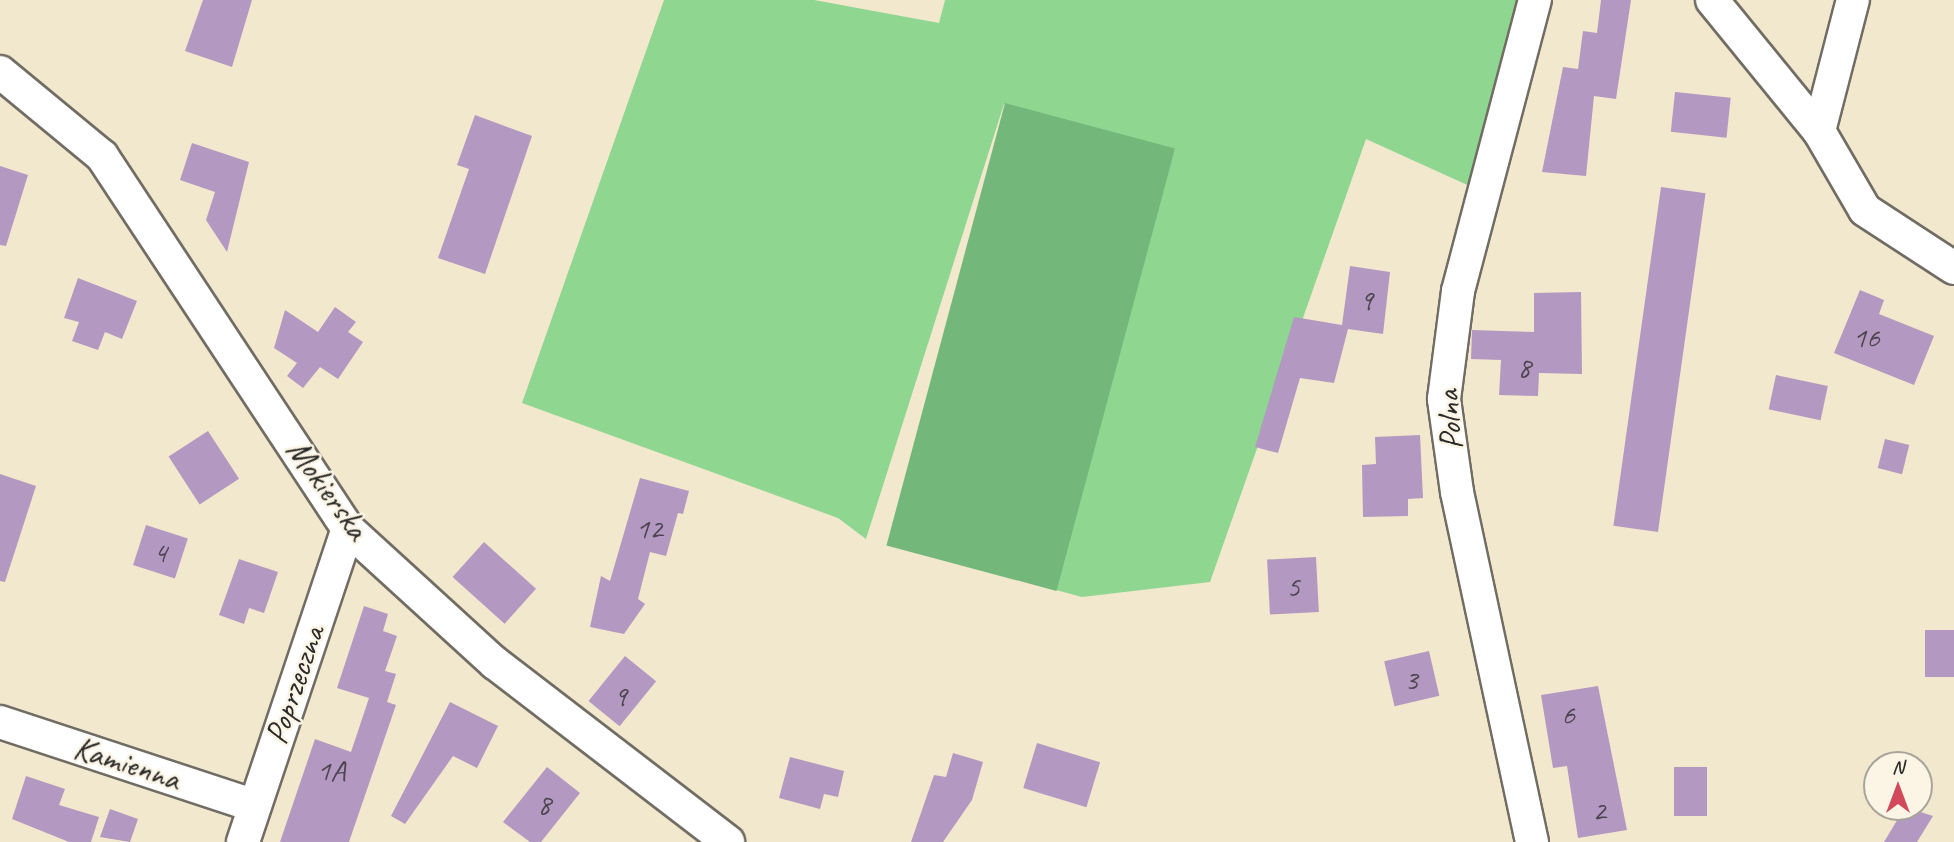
<!DOCTYPE html>
<html>
<head>
<meta charset="utf-8">
<style>
	body { margin:0 }
	#map { position:relative; width:1954px; height:842px; overflow:hidden; background:#f2e8cd; font-family:Caveat,sans-serif }
	div>[style] { position:absolute }
	[style*='--x'] { left:calc(var(--x)*1px); top:calc(var(--y)*1px); width:calc(var(--w)*1px); rotate:calc(var(--a)*1deg) }
	.green>* { inset:0; background:#8fd690 }
	.forest>* { inset:0; background:#73b77a; transform-origin:0 0 }
	.building>* { inset:0; background:#b399c1; transform-origin:0 0 }
	.roads { filter:drop-shadow(2px 0 #716d64) drop-shadow(-2px 0 #716d64) drop-shadow(0 2px #716d64) drop-shadow(0 -2px #716d64) }
	.minor>* { height:32px; margin:-16px; padding:0 16px; transform-origin:16px; border-radius:16px; background:#fff }
	span { translate:-50% -50%; white-space:nowrap; text-align:center; line-height:1.15; -webkit-text-stroke:5px #fcf5e5; paint-order:stroke }
	.number-label { font-size:30px; color:#4d4650 }
	.number-label span { -webkit-text-stroke-width:0 }
	.street-label { font-size:33px; color:#2b2b2b }
	.north { position:absolute; left:1863px; top:751px; width:70px; height:70px; box-sizing:border-box; background:#fcf5e5; border:2px solid #a8a49b; border-radius:50%; rotate:0deg; font-size:19px; font-weight:700; line-height:28px; text-align:center; color:#2b2b2b }
	.north::after { content:''; display:block; margin:auto; width:24px; height:32px; background:#d1495b; clip-path:polygon(50% 0,100% 100%,50% 72%,0 100%) }
</style>
</head>
<body>
<div id="map">
	<div class="green">
		<i style="clip-path:polygon(664px 0,814px 0,939px 23px,945px 0,1519px 0,1474px 188px,1366px 139px,1210px 582px,1082px 597px,1030px 583px,1175px 149px,1004px 104px,866px 539px,838px 518px,522px 403px)"></i>
	</div>
	<div class="forest">
		<i style="left:1005px;top:103px;width:176px;height:458px;rotate:15deg"></i>
	</div>
	<div class="building">
		<i style="clip-path:polygon(203px 0,252px 0,232px 67px,185px 51px)"></i>
		<i style="clip-path:polygon(1601px 0,1631px 0,1616px 99px,1594px 96px,1586px 176px,1542px 172px,1563px 67px,1578px 69px,1583px 31px,1597px 33px)"></i>
		<i style="left:1675px;top:92px;width:56px;height:40px;rotate:6deg"></i>
		<i style="clip-path:polygon(475px 115px,532px 136px,485px 274px,438px 258px,469px 169px,457px 165px)"></i>
		<i style="clip-path:polygon(192px 143px,249px 162px,227px 252px,206px 220px,215px 192px,180px 180px)"></i>
		<i style="clip-path:polygon(0 166px,28px 175px,6px 246px,0 245px)"></i>
		<i style="left:1661px;top:187px;width:45px;height:342px;rotate:8deg"></i>
		<i style="clip-path:polygon(1350px 266px,1390px 272px,1383px 334px,1348px 329px,1334px 383px,1300px 378px,1278px 453px,1255px 447px,1294px 317px,1342px 325px)"></i>
		<i style="clip-path:polygon(78px 278px,137px 301px,122px 339px,105px 332px,98px 350px,72px 341px,79px 322px,64px 318px)"></i>
		<i style="clip-path:polygon(1860px 290px,1884px 300px,1879px 314px,1934px 336px,1914px 385px,1834px 353px)"></i>
		<i style="clip-path:polygon(1581px 292px,1582px 374px,1539px 373px,1538px 396px,1499px 395px,1501px 360px,1471px 359px,1472px 330px,1534px 332px,1534px 293px)"></i>
		<i style="clip-path:polygon(335px 307px,356px 322px,348px 332px,363px 342px,338px 379px,320px 367px,303px 388px,287px 376px,297px 363px,274px 348px,285px 310px,318px 332px)"></i>
		<i style="left:1776px;top:375px;width:53px;height:35px;rotate:12deg"></i>
		<i style="left:208px;top:431px;width:57px;height:47px;rotate:57deg"></i>
		<i style="clip-path:polygon(1420px 435px,1423px 498px,1408px 499px,1408px 516px,1363px 517px,1362px 465px,1376px 464px,1375px 437px)"></i>
		<i style="left:1885px;top:439px;width:25px;height:30px;rotate:14deg"></i>
		<i style="clip-path:polygon(0 474px,36px 486px,5px 582px,0 581px)"></i>
		<i style="clip-path:polygon(640px 478px,689px 491px,683px 514px,678px 513px,666px 556px,650px 552px,638px 599px,645px 604px,624px 634px,590px 627px,601px 576px,610px 581px)"></i>
		<i style="left:146px;top:525px;width:44px;height:42px;rotate:18deg"></i>
		<i style="left:484px;top:542px;width:70px;height:47px;rotate:42deg"></i>
		<i style="left:1316px;top:557px;width:55px;height:49px;rotate:87deg"></i>
		<i style="clip-path:polygon(239px 559px,278px 572px,264px 613px,249px 608px,244px 624px,219px 615px)"></i>
		<i style="clip-path:polygon(364px 606px,388px 614px,383px 631px,397px 636px,385px 671px,396px 674px,387px 702px,396px 705px,349px 842px,280px 842px,315px 739px,351px 752px,369px 698px,337px 688px)"></i>
		<i style="left:1954px;top:630px;width:47px;height:29px;rotate:90deg"></i>
		<i style="left:1429px;top:651px;width:46px;height:46px;rotate:77deg"></i>
		<i style="left:625px;top:656px;width:40px;height:58px;rotate:39deg"></i>
		<i style="clip-path:polygon(1598px 686px,1627px 830px,1578px 838px,1567px 766px,1553px 768px,1541px 695px)"></i>
		<i style="clip-path:polygon(450px 702px,498px 726px,477px 768px,453px 756px,405px 824px,391px 816px)"></i>
		<i style="left:1037px;top:743px;width:66px;height:47px;rotate:17deg"></i>
		<i style="clip-path:polygon(953px 753px,983px 762px,972px 800px,943px 842px,911px 842px,934px 775px,946px 777px)"></i>
		<i style="clip-path:polygon(790px 757px,844px 771px,838px 797px,824px 794px,820px 809px,779px 798px)"></i>
		<i style="clip-path:polygon(547px 767px,580px 793px,541px 842px,530px 842px,503px 822px)"></i>
		<i style="left:1674px;top:767px;width:33px;height:49px"></i>
		<i style="clip-path:polygon(26px 776px,65px 789px,59px 805px,99px 817px,91px 842px,69px 842px,12px 819px)"></i>
		<i style="clip-path:polygon(1905px 807px,1933px 816px,1917px 842px,1884px 842px)"></i>
		<i style="clip-path:polygon(110px 809px,138px 819px,130px 842px,100px 837px)"></i>
	</div>
	<div class="roads">
		<div class="minor">
			<i style="--x:1712;--y:0;--w:169;--a:50.8"></i>
			<i style="--x:1819;--y:131;--w:91;--a:59.8"></i>
			<i style="--x:1865;--y:210;--w:106;--a:33.1"></i>
			<i style="--x:0;--y:72;--w:132;--a:39.5"></i>
			<i style="--x:102;--y:156;--w:447;--a:56.6"></i>
			<i style="--x:348;--y:529;--w:199;--a:42.4"></i>
			<i style="--x:495;--y:663;--w:294;--a:37.5"></i>
			<i style="--x:1819;--y:131;--w:135;--a:-75.5"></i>
			<i style="--x:0;--y:722;--w:268;--a:18.2"></i>
			<i style="--x:243;--y:842;--w:330;--a:-71.5"></i>
			<i style="--x:1532;--y:842;--w:358;--a:-102.1"></i>
			<i style="--x:1457;--y:492;--w:94;--a:-98"></i>
			<i style="--x:1444;--y:399;--w:109;--a:-82.6"></i>
			<i style="--x:1458;--y:291;--w:301;--a:-75.2"></i>
		</div>
	</div>
	<div class="number-label">
		<span style="left:1366px;top:300px">9</span>
		<span style="left:1866px;top:337px">16</span>
		<span style="left:1524px;top:367px">8</span>
		<span style="left:649px;top:528px">12</span>
		<span style="left:160px;top:552px">4</span>
		<span style="left:1293px;top:586px">5</span>
		<span style="left:1411px;top:679px">3</span>
		<span style="left:620px;top:696px">9</span>
		<span style="left:1568px;top:714px">6</span>
		<span style="left:331px;top:770px">1A</span>
		<span style="left:544px;top:804px">8</span>
		<span style="left:1599px;top:810px">2</span>
	</div>
	<div class="street-label">
		<span style="left:1450px;top:420px;rotate:-94deg">Polna</span>
		<span style="left:327px;top:490px;rotate:54deg">Mokierska</span>
		<span style="left:295px;top:685px;rotate:-71deg">Poprzeczna</span>
		<span style="left:127px;top:764px;rotate:18deg">Kamienna</span>
	</div>
	<div class="north">N</div>
</div>
</body>
</html>
